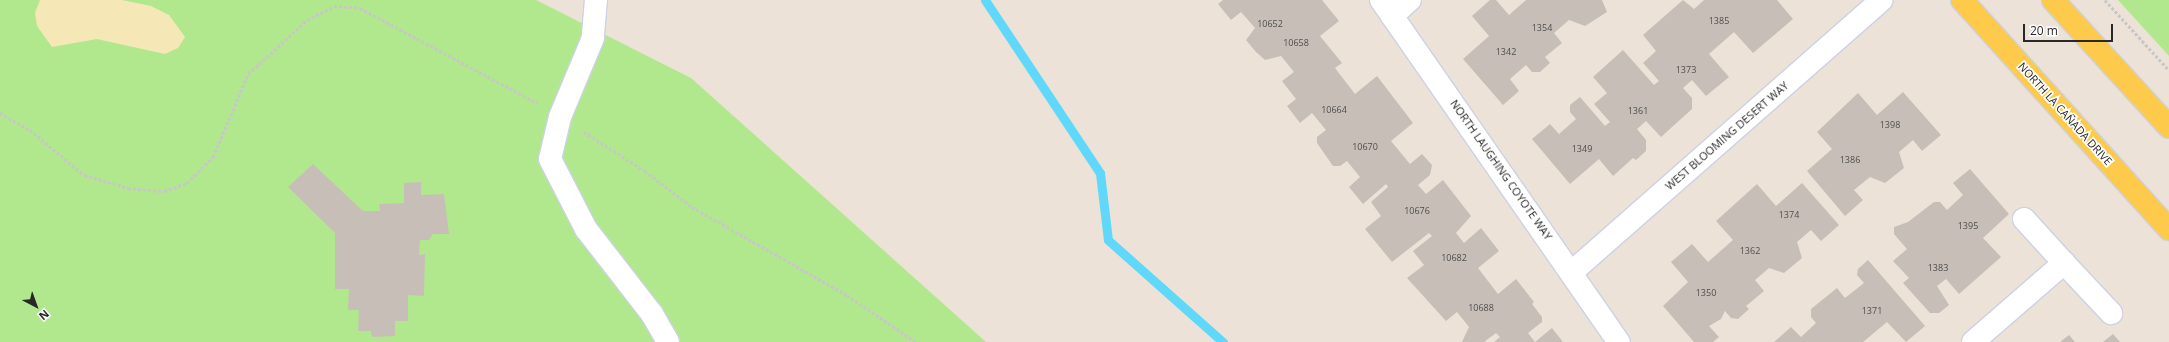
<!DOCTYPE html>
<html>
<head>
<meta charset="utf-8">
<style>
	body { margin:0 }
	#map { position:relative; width:2169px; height:342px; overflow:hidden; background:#ece2d7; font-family:"Open Sans",sans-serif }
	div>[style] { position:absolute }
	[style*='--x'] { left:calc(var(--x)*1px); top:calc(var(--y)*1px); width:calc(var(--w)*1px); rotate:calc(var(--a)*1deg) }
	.green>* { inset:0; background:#b1e88e }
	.sand>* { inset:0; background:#f5e8b6 }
	.stream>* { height:9px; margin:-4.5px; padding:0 4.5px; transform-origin:4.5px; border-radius:4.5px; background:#5fd8f9 }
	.building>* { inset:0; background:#c7bfb7 }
	.path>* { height:2.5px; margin-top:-1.25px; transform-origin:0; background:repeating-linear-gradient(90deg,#c7c7c7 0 3px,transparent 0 5px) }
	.roads { filter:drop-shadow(1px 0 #cdd2e3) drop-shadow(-1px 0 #cdd2e3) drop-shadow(0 1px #cdd2e3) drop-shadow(0 -1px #cdd2e3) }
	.minor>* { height:22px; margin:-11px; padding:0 11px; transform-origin:11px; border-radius:11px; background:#fff }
	.primary>* { height:22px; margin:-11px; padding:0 11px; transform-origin:11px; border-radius:11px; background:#fdca4b }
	span { translate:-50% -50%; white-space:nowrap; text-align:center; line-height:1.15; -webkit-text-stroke:3.5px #fff; paint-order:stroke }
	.number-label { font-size:9px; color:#504e4c }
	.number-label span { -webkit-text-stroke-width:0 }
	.street-label { font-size:11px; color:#282828 }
	.north { position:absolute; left:16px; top:286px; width:40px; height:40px; -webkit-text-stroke:3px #fff; paint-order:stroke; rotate:139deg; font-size:11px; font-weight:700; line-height:16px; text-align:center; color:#282828 }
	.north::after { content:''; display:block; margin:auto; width:14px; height:18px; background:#282828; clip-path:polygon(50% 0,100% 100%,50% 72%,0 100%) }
	.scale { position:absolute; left:2023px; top:24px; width:90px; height:18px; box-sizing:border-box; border:2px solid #282828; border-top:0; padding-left:5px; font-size:12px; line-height:14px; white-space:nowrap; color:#282828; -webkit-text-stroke:3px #fff; paint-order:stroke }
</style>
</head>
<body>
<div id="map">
	<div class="green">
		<i style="clip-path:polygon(0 0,536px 0,691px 78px,986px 342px,0 342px)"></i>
		<i style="clip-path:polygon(2118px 0,2169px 0,2169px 56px)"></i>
	</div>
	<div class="sand">
		<i style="clip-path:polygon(40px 0,122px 0,151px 6px,169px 15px,185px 37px,178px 48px,165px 54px,97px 39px,52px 47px,37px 26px,35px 13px)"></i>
	</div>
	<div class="stream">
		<i style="--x:985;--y:0;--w:208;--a:56.4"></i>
		<i style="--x:1100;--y:173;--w:67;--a:83.2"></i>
		<i style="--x:1108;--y:240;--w:154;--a:41.6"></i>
	</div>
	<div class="building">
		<i style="clip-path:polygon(1223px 0,1322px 0,1339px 21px,1320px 36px,1342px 63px,1335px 68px,1355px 94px,1377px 76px,1413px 123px,1391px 141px,1410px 164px,1422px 154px,1432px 165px,1430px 175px,1418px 185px,1426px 194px,1443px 180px,1471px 216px,1456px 233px,1464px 243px,1481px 228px,1499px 251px,1478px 268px,1498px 294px,1516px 279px,1534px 302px,1532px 304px,1542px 317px,1542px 322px,1528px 333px,1535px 342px,1552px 328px,1563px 342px,1494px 342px,1500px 337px,1496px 333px,1484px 342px,1462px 342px,1469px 327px,1457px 312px,1446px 321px,1407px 278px,1424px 265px,1413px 251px,1432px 236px,1429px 233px,1392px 262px,1365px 229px,1381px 216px,1371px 202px,1388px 187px,1386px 184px,1363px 204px,1349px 187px,1360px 177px,1347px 161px,1340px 166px,1333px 166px,1317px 143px,1317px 137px,1326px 130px,1312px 113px,1300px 123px,1287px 106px,1296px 99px,1282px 81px,1294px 72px,1281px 56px,1265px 60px,1256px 52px,1246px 40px,1255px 28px,1241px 12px,1231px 20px,1218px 4px)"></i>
		<i style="clip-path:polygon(1490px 0,1496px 0,1509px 15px,1526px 0,1602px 0,1607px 12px,1585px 26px,1569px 20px,1554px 33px,1562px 43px,1545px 57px,1550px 63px,1540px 72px,1532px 72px,1526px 65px,1510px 79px,1519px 91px,1503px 105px,1463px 59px,1489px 36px,1472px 16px)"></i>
		<i style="clip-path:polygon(1683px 0,1694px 9px,1704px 0,1777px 0,1793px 19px,1753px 53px,1734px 32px,1709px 54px,1729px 77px,1706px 96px,1692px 80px,1683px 88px,1692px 98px,1692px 109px,1661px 137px,1646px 121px,1637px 129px,1646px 140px,1646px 151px,1636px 160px,1633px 158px,1613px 176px,1599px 159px,1570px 184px,1532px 139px,1550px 124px,1559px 134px,1576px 119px,1570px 112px,1570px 105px,1580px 97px,1605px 126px,1610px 122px,1594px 104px,1607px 93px,1593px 77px,1623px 50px,1654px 85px,1659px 81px,1643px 63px,1656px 51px,1643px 35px)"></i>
		<i style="clip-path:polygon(1903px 92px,1941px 135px,1922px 151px,1913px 140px,1899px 152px,1904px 168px,1885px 183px,1870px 177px,1854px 190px,1863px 200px,1845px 216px,1807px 171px,1832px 149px,1817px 132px,1858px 93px,1877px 115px)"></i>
		<i style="clip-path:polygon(313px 164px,363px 211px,380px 211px,379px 204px,404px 203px,404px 183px,421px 182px,421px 195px,444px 194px,449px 234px,433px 234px,429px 240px,420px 240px,419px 255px,425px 254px,424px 296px,408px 295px,408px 321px,395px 321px,395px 336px,372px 337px,371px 331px,358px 331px,359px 310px,348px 310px,349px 289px,335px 289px,335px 233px,288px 187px)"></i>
		<i style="clip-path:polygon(1970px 169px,2009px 214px,1983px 238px,2001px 257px,1959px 294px,1946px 279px,1937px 286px,1949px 305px,1939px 313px,1930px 313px,1903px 283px,1909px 278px,1893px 261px,1907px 249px,1894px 234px,1894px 227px,1908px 222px,1934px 202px,1940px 202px,1947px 210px,1963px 195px,1953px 183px)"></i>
		<i style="clip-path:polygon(1802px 183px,1839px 225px,1821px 241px,1811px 230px,1797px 242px,1802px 258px,1784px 273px,1769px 268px,1755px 280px,1764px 291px,1746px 306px,1749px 309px,1738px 319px,1731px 318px,1725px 311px,1721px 319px,1709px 326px,1719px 337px,1713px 342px,1694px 342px,1663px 306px,1688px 282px,1671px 262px,1692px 244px,1708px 262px,1733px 240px,1716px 221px,1757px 184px,1776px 206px)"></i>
		<i style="clip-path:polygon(1868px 260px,1925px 326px,1906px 342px,1887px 322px,1863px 342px,1774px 342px,1791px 327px,1801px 337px,1816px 323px,1811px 317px,1811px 309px,1837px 288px,1845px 298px,1864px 283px,1857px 275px,1858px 269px)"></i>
		<i style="clip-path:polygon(2113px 334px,2120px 342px,2103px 342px)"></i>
		<i style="clip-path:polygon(2069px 335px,2075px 342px,2060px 342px)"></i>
	</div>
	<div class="path">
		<i style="--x:2105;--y:0;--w:95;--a:47.6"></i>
		<i style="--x:0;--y:113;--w:34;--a:30"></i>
		<i style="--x:30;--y:130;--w:70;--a:39.8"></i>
		<i style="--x:84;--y:175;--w:46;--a:16.5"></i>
		<i style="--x:128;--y:188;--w:36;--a:5"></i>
		<i style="--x:164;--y:191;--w:24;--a:-19"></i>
		<i style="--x:187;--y:183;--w:37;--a:-45"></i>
		<i style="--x:213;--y:157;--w:90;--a:-67.1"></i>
		<i style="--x:248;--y:74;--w:80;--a:-42.5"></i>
		<i style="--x:307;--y:20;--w:30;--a:-27"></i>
		<i style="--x:334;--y:6;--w:26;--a:4"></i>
		<i style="--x:360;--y:8;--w:201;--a:28.2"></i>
		<i style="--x:584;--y:132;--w:72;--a:32.6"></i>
		<i style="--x:645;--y:171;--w:59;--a:37.5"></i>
		<i style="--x:692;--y:207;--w:178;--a:29.6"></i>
		<i style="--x:847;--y:295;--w:83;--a:34.3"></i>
	</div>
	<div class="roads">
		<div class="minor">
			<i style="--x:596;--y:0;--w:38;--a:95"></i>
			<i style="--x:593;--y:38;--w:86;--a:112.7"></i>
			<i style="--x:560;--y:117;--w:43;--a:103.4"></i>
			<i style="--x:550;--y:159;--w:79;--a:62.8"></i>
			<i style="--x:586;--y:229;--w:108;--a:52.2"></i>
			<i style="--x:652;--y:314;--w:32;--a:60"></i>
			<i style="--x:1381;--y:0;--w:417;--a:55.2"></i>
			<i style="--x:1392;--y:16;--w:24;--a:-42"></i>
			<i style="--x:2024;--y:219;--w:59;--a:47.7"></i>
			<i style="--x:1572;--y:272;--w:412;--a:-41.3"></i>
			<i style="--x:1973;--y:342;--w:121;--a:-41"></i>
			<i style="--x:2064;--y:263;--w:69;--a:46.8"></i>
		</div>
		<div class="primary">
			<i style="--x:1962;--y:0;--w:309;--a:47.9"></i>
			<i style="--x:2053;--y:0;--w:172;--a:47.6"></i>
		</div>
	</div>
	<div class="number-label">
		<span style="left:1719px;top:21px">1385</span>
		<span style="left:1270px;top:24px">10652</span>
		<span style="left:1542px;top:28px">1354</span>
		<span style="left:1296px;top:43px">10658</span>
		<span style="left:1506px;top:52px">1342</span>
		<span style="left:1686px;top:70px">1373</span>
		<span style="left:1334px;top:110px">10664</span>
		<span style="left:1638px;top:111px">1361</span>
		<span style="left:1890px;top:125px">1398</span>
		<span style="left:1365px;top:147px">10670</span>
		<span style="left:1582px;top:149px">1349</span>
		<span style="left:1850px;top:160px">1386</span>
		<span style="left:1417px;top:211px">10676</span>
		<span style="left:1789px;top:215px">1374</span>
		<span style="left:1968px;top:226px">1395</span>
		<span style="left:1750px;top:251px">1362</span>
		<span style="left:1454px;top:258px">10682</span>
		<span style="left:1938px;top:268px">1383</span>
		<span style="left:1706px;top:293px">1350</span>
		<span style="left:1481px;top:308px">10688</span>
		<span style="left:1872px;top:311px">1371</span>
	</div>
	<div class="street-label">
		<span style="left:2065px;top:114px;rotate:48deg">NORTH LA CAÑADA DRIVE</span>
		<span style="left:1727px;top:136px;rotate:-41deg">WEST BLOOMING DESERT WAY</span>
		<span style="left:1501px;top:170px;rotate:55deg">NORTH LAUGHING COYOTE WAY</span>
	</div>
	<div class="north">N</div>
	<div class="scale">20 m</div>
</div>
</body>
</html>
